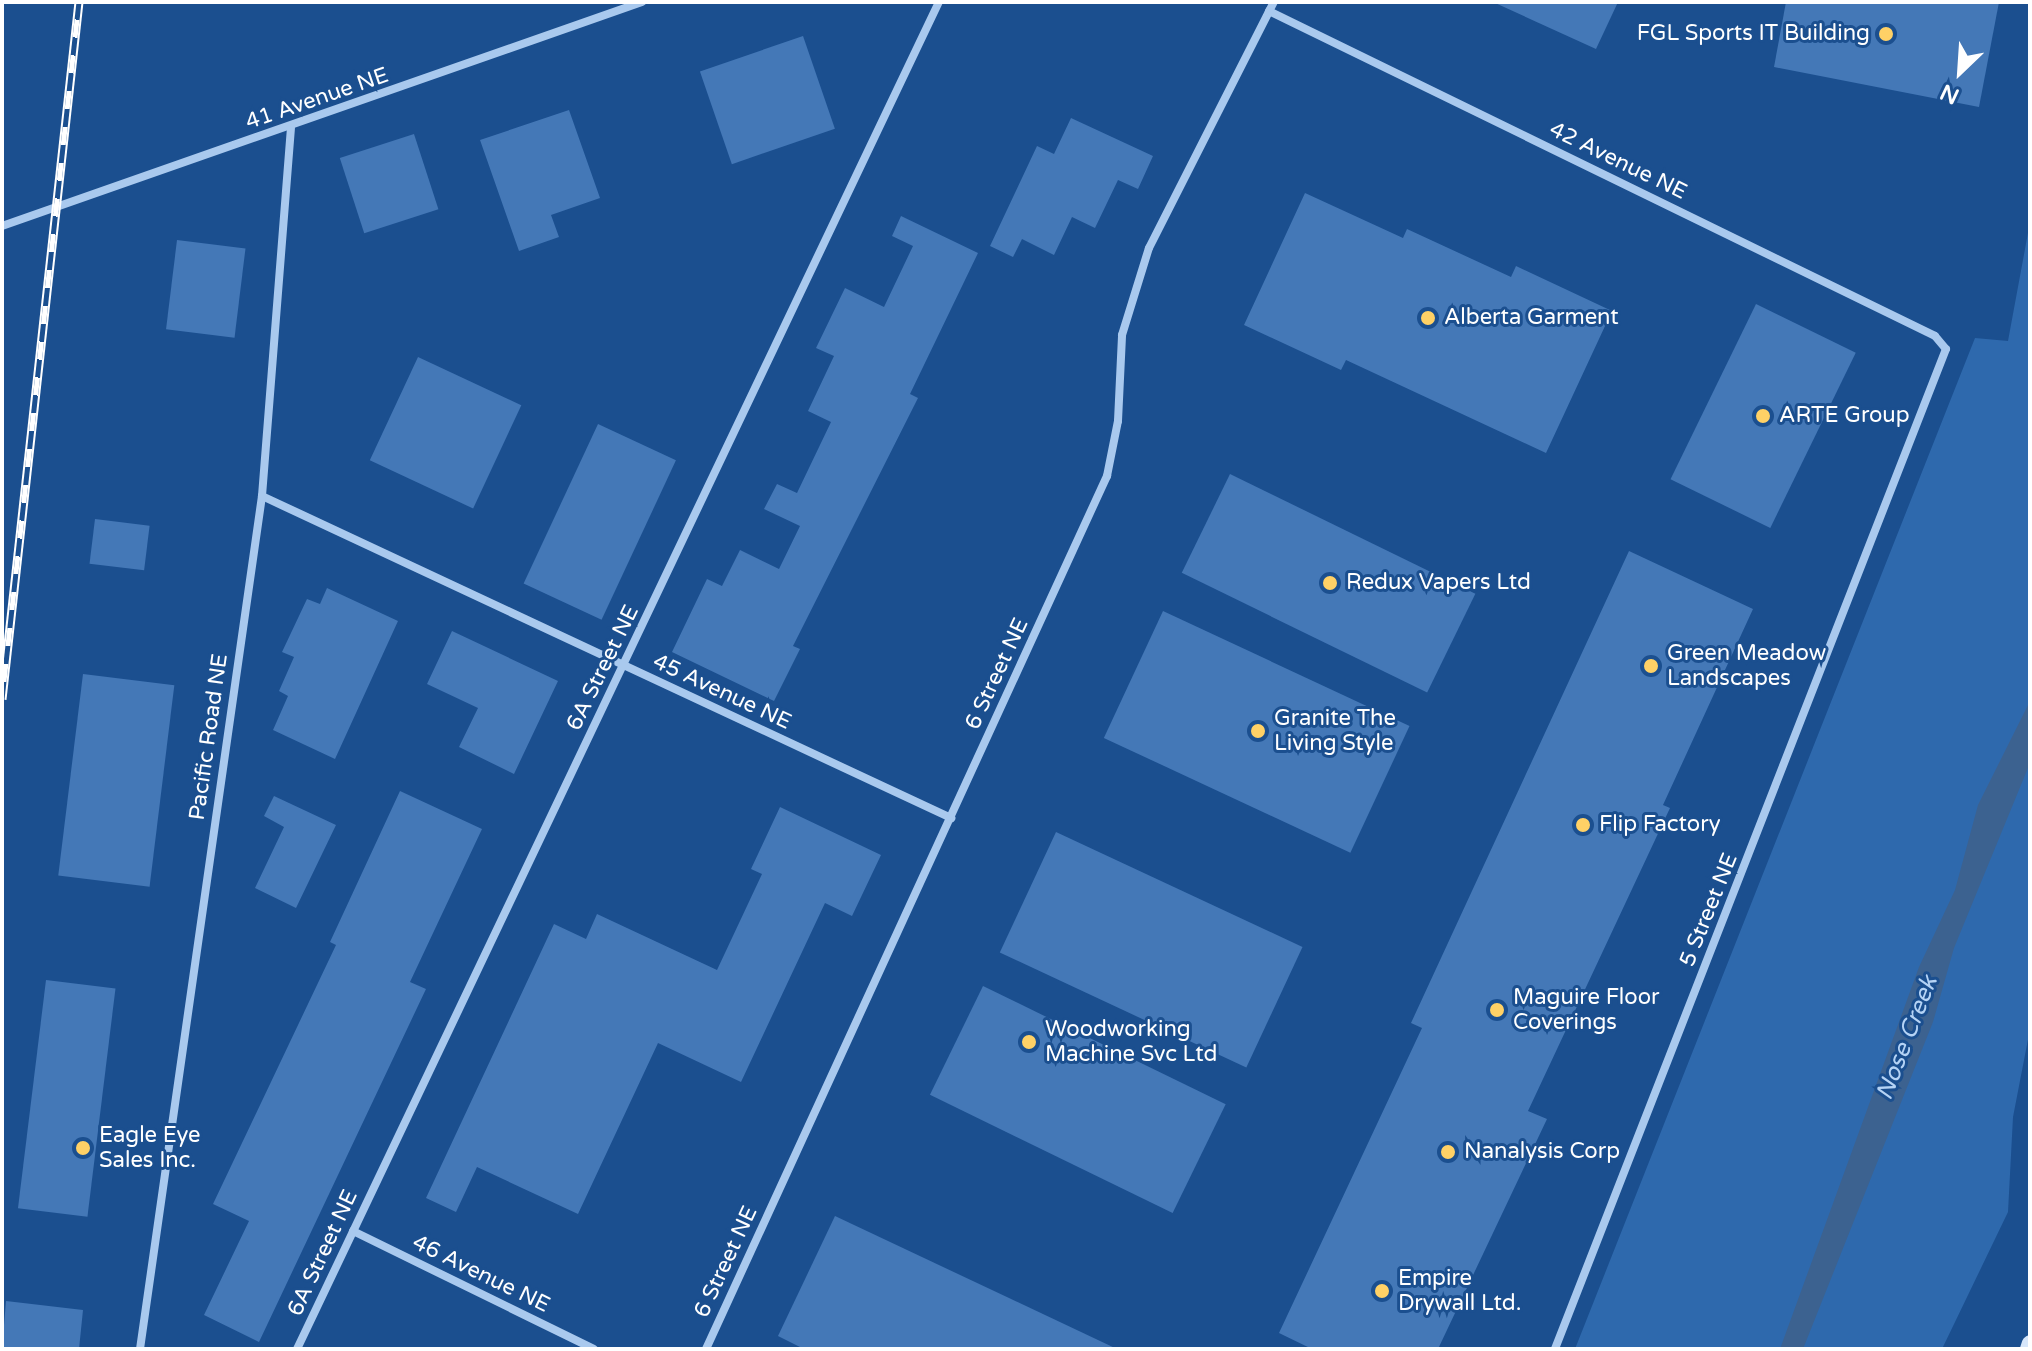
<!DOCTYPE html>
<html>
<head>
<meta charset="utf-8">
<style>
	body { margin:0 }
	#map { position:relative; width:2032px; height:1351px; overflow:hidden; background:#1b4f8f; font-family:"Varela Round",sans-serif }
	div>[style] { position:absolute }
	[style*='--x'] { left:calc(var(--x)*1px); top:calc(var(--y)*1px); width:calc(var(--w)*1px); rotate:calc(var(--a)*1deg) }
	.green>* { inset:0; background:#2e69ad }
	.water>* { inset:0; background:#3c6290 }
	.building>* { inset:0; background:#4478b7; transform-origin:0 0 }
	.street>* { height:8px; margin:-4px; padding:0 4px; transform-origin:4px; border-radius:4px; background:#a9c9ee }
	.secondary>* { height:16px; margin:-8px; padding:0 8px; transform-origin:8px; border-radius:8px; background:#d6e6fa }
	.rail>* { height:9px; margin-top:-4.5px; transform-origin:0; background:repeating-linear-gradient(90deg,#1b4f8f 0 18px,#fff 0 36px); box-sizing:border-box; border-block:2px solid #fff }
	.dots>* { width:22px; height:22px; translate:-50% -50%; box-sizing:border-box; border:4px solid #1b4f8f; border-radius:50% }
	span { translate:-50% -50%; white-space:nowrap; text-align:center; line-height:1.15; -webkit-text-stroke:6px #1b4f8f; paint-order:stroke }
	.poi-label { font-size:22px; color:#fff }
	.right { translate:-100% -50%; text-align:right }
	.left { translate:0 -50%; text-align:left }
	.street-label { font-size:22px; color:#fff }
	.water-label { font-size:24px; color:#b5d3f5; font-style:italic }
	.frame { position:absolute; inset:0; border:4px solid #fff; pointer-events:none }
	.north { position:absolute; left:1920px; top:32px; width:80px; height:80px; -webkit-text-stroke:6px #1b4f8f; paint-order:stroke; rotate:205deg; font-size:22px; font-weight:700; line-height:32px; text-align:center; color:#fff }
	.north::after { content:''; display:block; margin:auto; width:28px; height:36px; background:#fff; clip-path:polygon(50% 0,100% 100%,50% 72%,0 100%) }
</style>
</head>
<body>
<div id="map">
	<div class="green">
		<i style="clip-path:polygon(2030px 222px,2030px 1029px,2013px 1117px,2008px 1212px,1942px 1349px,1575px 1349px,1975px 338px,2008px 341px)"></i>
	</div>
	<div class="water">
		<i style="clip-path:polygon(2030px 701px,2030px 763px,1954px 948px,1933px 1022px,1803px 1349px,1780px 1349px,1919px 967px,1955px 890px,1978px 805px)"></i>
	</div>
	<div class="building">
		<i style="clip-path:polygon(1493px 2px,1618px 2px,1596px 49px)"></i>
		<i style="clip-path:polygon(1786px 2px,1999px 2px,1979px 107px,1774px 67px)"></i>
		<i style="left:803px;top:36px;width:98px;height:109px;rotate:71deg"></i>
		<i style="clip-path:polygon(569px 110px,600px 198px,551px 215px,559px 237px,519px 251px,480px 140px)"></i>
		<i style="clip-path:polygon(1071px 118px,1153px 156px,1138px 189px,1118px 180px,1095px 228px,1072px 217px,1054px 255px,1022px 239px,1013px 257px,990px 246px,1037px 146px,1054px 154px)"></i>
		<i style="left:414px;top:134px;width:79px;height:78px;rotate:72deg"></i>
		<i style="clip-path:polygon(1305px 193px,1403px 238px,1407px 229px,1511px 277px,1516px 266px,1612px 311px,1546px 453px,1346px 360px,1341px 370px,1244px 325px)"></i>
		<i style="clip-path:polygon(901px 216px,978px 253px,910px 394px,918px 398px,793px 646px,800px 649px,774px 701px,672px 652px,707px 579px,722px 586px,740px 550px,779px 569px,800px 526px,764px 509px,777px 484px,797px 493px,831px 422px,808px 411px,834px 356px,816px 348px,845px 288px,884px 307px,913px 246px,892px 236px)"></i>
		<i style="left:177px;top:240px;width:69px;height:90px;rotate:7deg"></i>
		<i style="left:1756px;top:304px;width:111px;height:195px;rotate:26deg"></i>
		<i style="left:418px;top:357px;width:114px;height:114px;rotate:25deg"></i>
		<i style="left:598px;top:424px;width:86px;height:176px;rotate:25deg"></i>
		<i style="left:1230px;top:474px;width:273px;height:110px;rotate:26deg"></i>
		<i style="left:95px;top:519px;width:55px;height:45px;rotate:7deg"></i>
		<i style="clip-path:polygon(1629px 551px,1753px 609px,1663px 805px,1670px 808px,1528px 1111px,1547px 1119px,1438px 1349px,1312px 1349px,1279px 1333px,1422px 1028px,1411px 1023px)"></i>
		<i style="clip-path:polygon(327px 588px,398px 621px,335px 759px,273px 730px,288px 696px,279px 691px,294px 657px,282px 652px,307px 599px,320px 604px)"></i>
		<i style="left:1163px;top:611px;width:272px;height:140px;rotate:25deg"></i>
		<i style="clip-path:polygon(452px 631px,558px 681px,514px 774px,459px 747px,478px 708px,427px 684px)"></i>
		<i style="left:83px;top:674px;width:92px;height:203px;rotate:7deg"></i>
		<i style="clip-path:polygon(400px 791px,482px 829px,410px 982px,426px 989px,259px 1342px,204px 1315px,249px 1221px,213px 1204px,336px 945px,330px 942px)"></i>
		<i style="clip-path:polygon(274px 796px,336px 825px,296px 908px,255px 888px,284px 827px,264px 816px)"></i>
		<i style="clip-path:polygon(780px 807px,881px 855px,852px 916px,825px 903px,741px 1082px,658px 1043px,578px 1214px,477px 1167px,456px 1212px,426px 1198px,554px 924px,586px 939px,597px 914px,717px 970px,762px 874px,751px 869px)"></i>
		<i style="left:1056px;top:832px;width:272px;height:133px;rotate:25deg"></i>
		<i style="left:46px;top:980px;width:70px;height:230px;rotate:7deg"></i>
		<i style="left:983px;top:986px;width:270px;height:121px;rotate:26deg"></i>
		<i style="clip-path:polygon(835px 1216px,1117px 1349px,804px 1349px,778px 1336px)"></i>
		<i style="clip-path:polygon(6px 1301px,83px 1310px,79px 1349px,2px 1349px)"></i>
	</div>
	<div class="street">
		<i style="--x:1269;--y:11;--w:741;--a:26.01"></i>
		<i style="--x:1935;--y:336;--w:17;--a:50"></i>
		<i style="--x:1946;--y:349;--w:1074;--a:111.36"></i>
		<i style="--x:2;--y:226;--w:678;--a:-19.29"></i>
		<i style="--x:262;--y:496;--w:761;--a:25.05"></i>
		<i style="--x:353;--y:1231;--w:268;--a:26.1"></i>
		<i style="--x:140;--y:1349;--w:862;--a:-81.86"></i>
		<i style="--x:262;--y:496;--w:369;--a:-85.5"></i>
		<i style="--x:297;--y:1349;--w:1492;--a:-64.52"></i>
		<i style="--x:706;--y:1349;--w:961;--a:-65.33"></i>
		<i style="--x:1107;--y:476;--w:56;--a:-78.7"></i>
		<i style="--x:1118;--y:421;--w:86;--a:-87.3"></i>
		<i style="--x:1122;--y:335;--w:91;--a:-72.8"></i>
		<i style="--x:1149;--y:248;--w:276;--a:-63.1"></i>
	</div>
	<div class="secondary">
		<i style="--x:2028;--y:1349;--w:6;--a:-72"></i>
	</div>
	<div class="rail">
		<i style="--x:2;--y:699;--w:701;--a:-83.7"></i>
	</div>
	<div class="dots">
		<i style="left:1886px;top:34px;background:#ffd166"></i>
		<i style="left:1428px;top:318px;background:#ffd166"></i>
		<i style="left:1763px;top:416px;background:#ffd166"></i>
		<i style="left:1330px;top:583px;background:#ffd166"></i>
		<i style="left:1651px;top:666px;background:#ffd166"></i>
		<i style="left:1258px;top:731px;background:#ffd166"></i>
		<i style="left:1583px;top:825px;background:#ffd166"></i>
		<i style="left:1497px;top:1010px;background:#ffd166"></i>
		<i style="left:1029px;top:1042px;background:#ffd166"></i>
		<i style="left:83px;top:1148px;background:#ffd166"></i>
		<i style="left:1448px;top:1152px;background:#ffd166"></i>
		<i style="left:1382px;top:1291px;background:#ffd166"></i>
	</div>
	<div class="poi-label">
		<span class="right" style="left:1870px;top:34px">FGL Sports IT Building</span>
		<span class="left" style="left:1444px;top:318px">Alberta Garment</span>
		<span class="left" style="left:1779px;top:416px">ARTE Group</span>
		<span class="left" style="left:1346px;top:583px">Redux Vapers Ltd</span>
		<span class="left" style="left:1667px;top:666px">Green Meadow<br>Landscapes</span>
		<span class="left" style="left:1274px;top:731px">Granite The<br>Living Style</span>
		<span class="left" style="left:1599px;top:825px">Flip Factory</span>
		<span class="left" style="left:1513px;top:1010px">Maguire Floor<br>Coverings</span>
		<span class="left" style="left:1045px;top:1042px">Woodworking<br>Machine Svc Ltd</span>
		<span class="left" style="left:99px;top:1148px">Eagle Eye<br>Sales Inc.</span>
		<span class="left" style="left:1464px;top:1152px">Nanalysis Corp</span>
		<span class="left" style="left:1398px;top:1291px">Empire<br>Drywall Ltd.</span>
	</div>
	<div class="street-label">
		<span style="left:317px;top:99px;rotate:-19deg">41 Avenue NE</span>
		<span style="left:1618px;top:161px;rotate:26deg">42 Avenue NE</span>
		<span style="left:603px;top:668px;rotate:-64deg">6A Street NE</span>
		<span style="left:997px;top:674px;rotate:-65deg">6 Street NE</span>
		<span style="left:722px;top:692px;rotate:25deg">45 Avenue NE</span>
		<span style="left:209px;top:737px;rotate:-82deg">Pacific Road NE</span>
		<span style="left:1709px;top:910px;rotate:-68deg">5 Street NE</span>
		<span style="left:323px;top:1253px;rotate:-65deg">6A Street NE</span>
		<span style="left:726px;top:1262px;rotate:-65deg">6 Street NE</span>
		<span style="left:481px;top:1274px;rotate:26deg">46 Avenue NE</span>
	</div>
	<div class="water-label">
		<span style="left:1907px;top:1038px;rotate:-69deg">Nose Creek</span>
	</div>
	<div class="frame"></div>
	<div class="north">N</div>
</div>
</body>
</html>
